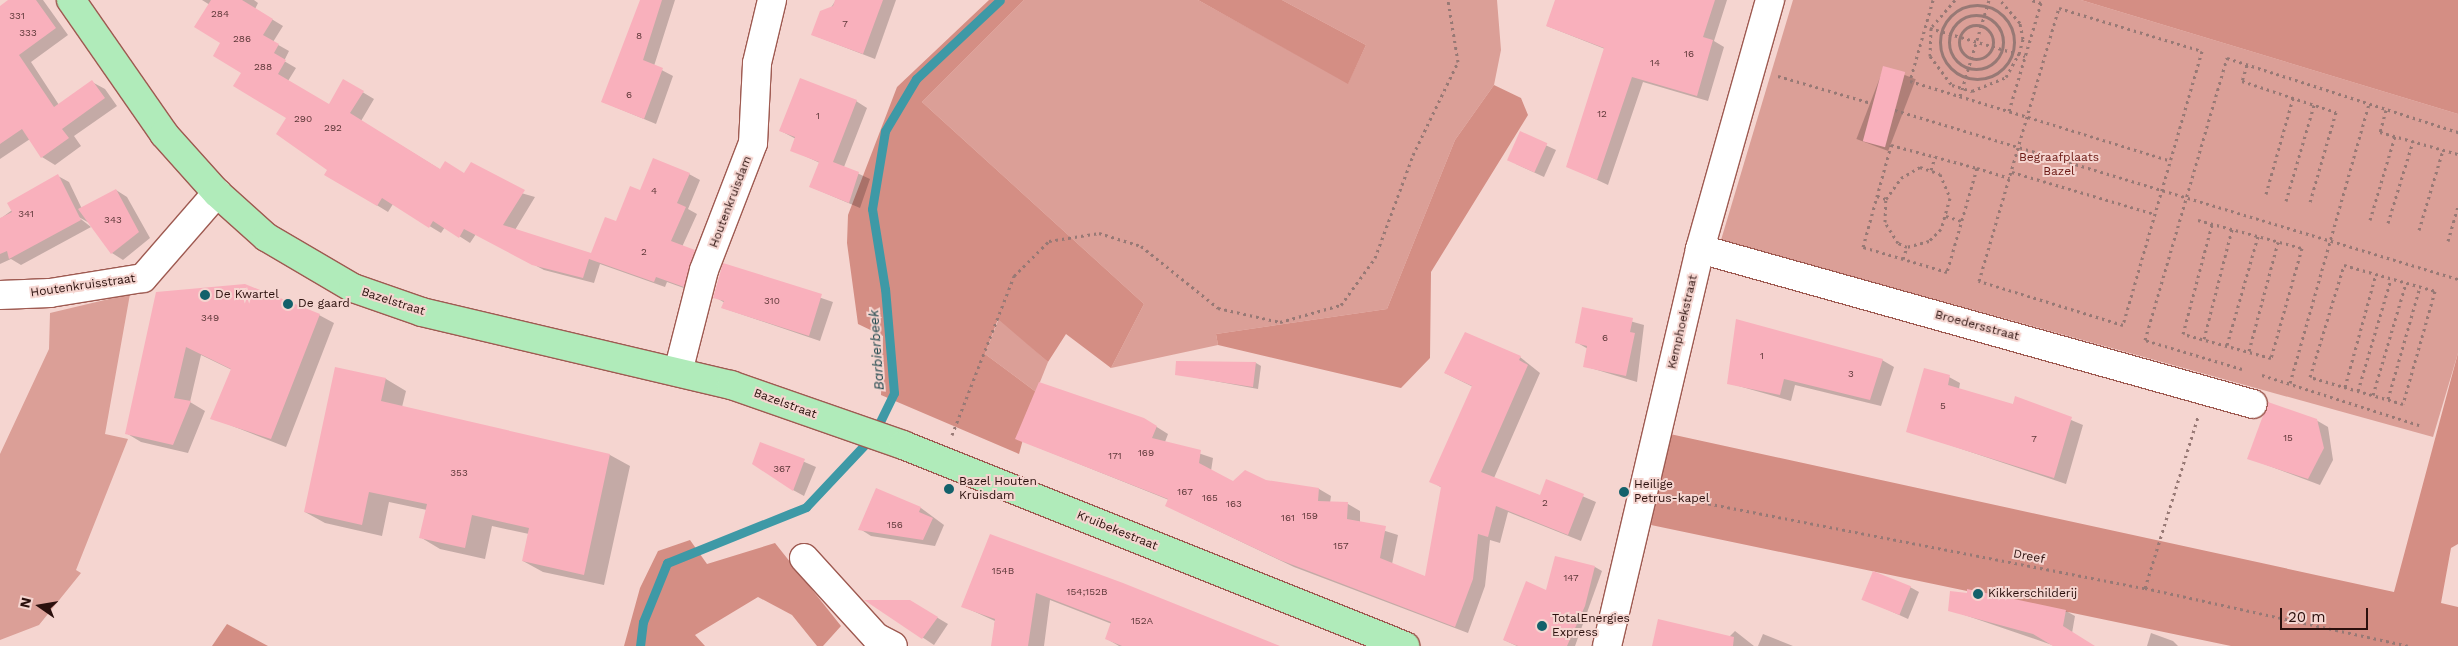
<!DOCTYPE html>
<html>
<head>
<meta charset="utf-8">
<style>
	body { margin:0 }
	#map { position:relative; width:2458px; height:646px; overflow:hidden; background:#f5d5d0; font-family:"Work Sans",sans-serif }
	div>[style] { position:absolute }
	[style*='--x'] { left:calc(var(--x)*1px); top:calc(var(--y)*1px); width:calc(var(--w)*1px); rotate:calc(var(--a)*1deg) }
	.green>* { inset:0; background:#db9f97 }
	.forest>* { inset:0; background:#d48e84 }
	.shadow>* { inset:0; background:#0003; transform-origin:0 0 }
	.stream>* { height:9px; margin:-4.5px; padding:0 4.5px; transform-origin:4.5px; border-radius:4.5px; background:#3e99a6 }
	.building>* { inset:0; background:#f9b0bc; transform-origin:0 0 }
	.path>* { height:3px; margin-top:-1.5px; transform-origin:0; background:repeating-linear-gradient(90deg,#977975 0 2.5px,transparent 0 6.5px) }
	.path>.ring { margin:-1.5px; padding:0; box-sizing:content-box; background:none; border:3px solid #977975; border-radius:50% }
	.roads { filter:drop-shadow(1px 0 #9e5a51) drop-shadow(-1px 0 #9e5a51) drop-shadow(0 1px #9e5a51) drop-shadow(0 -1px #9e5a51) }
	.minor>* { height:28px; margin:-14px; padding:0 14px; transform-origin:14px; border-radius:14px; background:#fff }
	.major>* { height:28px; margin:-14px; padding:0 14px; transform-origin:14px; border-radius:14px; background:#b0ebba }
	.dots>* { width:14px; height:14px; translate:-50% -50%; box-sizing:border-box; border:2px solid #f5d5d0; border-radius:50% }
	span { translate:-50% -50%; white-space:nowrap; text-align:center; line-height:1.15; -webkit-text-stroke:4px #f5d5d0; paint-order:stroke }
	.number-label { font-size:10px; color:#5e3839 }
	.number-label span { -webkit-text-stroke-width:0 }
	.park-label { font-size:12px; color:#6b1813 }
	.street-label { font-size:12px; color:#2b100d }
	.poi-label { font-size:12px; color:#2b100d }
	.left { translate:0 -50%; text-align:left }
	.water-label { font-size:14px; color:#1d464c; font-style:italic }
	.north { position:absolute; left:15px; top:581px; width:50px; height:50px; -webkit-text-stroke:4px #f5d5d0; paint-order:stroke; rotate:283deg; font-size:14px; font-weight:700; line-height:20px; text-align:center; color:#2b100d }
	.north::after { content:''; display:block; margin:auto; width:18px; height:22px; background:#2b100d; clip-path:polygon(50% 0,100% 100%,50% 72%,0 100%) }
	.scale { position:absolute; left:2280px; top:608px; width:88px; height:22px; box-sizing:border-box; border:2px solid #2b100d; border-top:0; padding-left:6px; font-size:15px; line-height:18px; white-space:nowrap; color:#2b100d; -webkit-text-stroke:4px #f5d5d0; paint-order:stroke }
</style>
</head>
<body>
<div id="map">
	<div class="green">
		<i style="clip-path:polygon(1024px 0,1198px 0,1348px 83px,1366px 45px,1282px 0,1497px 0,1501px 50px,1494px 85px,1455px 140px,1387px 309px,1216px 334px,1218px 345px,1111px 368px,1144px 304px,922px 102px)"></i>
		<i style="clip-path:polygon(1793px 0,2081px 0,2458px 114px,2458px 353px,2433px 437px,1721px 240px)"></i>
		<i style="clip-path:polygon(130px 294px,105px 434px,128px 439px,76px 570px,81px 573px,39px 625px,0 640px,0 454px,49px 349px,50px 313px)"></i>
		<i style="clip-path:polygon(999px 318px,1048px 362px,1036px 392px,985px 354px)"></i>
	</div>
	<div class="forest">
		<i style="clip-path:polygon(989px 0,1024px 0,922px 102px,1144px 304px,1111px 368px,1066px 334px,1048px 362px,998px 319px,985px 354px,1036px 392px,1019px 454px,881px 395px,883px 336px,858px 324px,847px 243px,848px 215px,897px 87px)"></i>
		<i style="clip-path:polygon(1198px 0,1282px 0,1366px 45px,1348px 84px)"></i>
		<i style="clip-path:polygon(2081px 0,2458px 0,2458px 114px)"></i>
		<i style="clip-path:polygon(1494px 85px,1521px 98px,1528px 115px,1431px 272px,1430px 358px,1401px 388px,1218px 345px,1216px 334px,1387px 309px,1455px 140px)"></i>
		<i style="clip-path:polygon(2458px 353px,2458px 544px,2451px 548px,2441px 603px,2458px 607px,2458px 646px,2231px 646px,1651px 525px,1670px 434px,2394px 592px)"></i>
		<i style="clip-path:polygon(690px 540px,707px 564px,775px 543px,841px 626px,823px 646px,817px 646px,792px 615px,758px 597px,695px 635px,705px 646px,624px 646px,640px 588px,658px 551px)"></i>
		<i style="clip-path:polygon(227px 624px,268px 646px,212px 646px)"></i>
	</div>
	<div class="shadow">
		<i style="clip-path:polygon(10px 0,43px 0,68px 35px,31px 62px,59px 105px,92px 82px,105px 89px,117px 106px,74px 136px,81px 146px,55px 165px,42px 157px,30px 139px,0 159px,0 7px)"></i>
		<i style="clip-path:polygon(202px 0,254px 0,258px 3px,255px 9px,283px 26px,273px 42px,289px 51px,284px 61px,296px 68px,288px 81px,329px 106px,344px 81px,374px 99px,361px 121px,441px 170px,535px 197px,515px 230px,592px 254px,640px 191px,689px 174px,700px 180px,688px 209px,697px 214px,682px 247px,705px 258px,695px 292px,667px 282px,665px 287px,600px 264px,594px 283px,544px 270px,476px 234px,470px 243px,445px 227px,441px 233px,393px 204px,388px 212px,326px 174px,329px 170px,288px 118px,242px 72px,222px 42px,210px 5px)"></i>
		<i style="clip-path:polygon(642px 0,675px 0,654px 66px,673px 76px,656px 124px,603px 102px)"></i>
		<i style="clip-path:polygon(836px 0,896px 0,875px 59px,813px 35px)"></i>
		<i style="clip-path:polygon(1556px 0,1727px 0,1714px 41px,1724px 47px,1708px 101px,1643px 82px,1608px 185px,1567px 166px,1605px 49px,1547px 26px)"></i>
		<i style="left:1884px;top:67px;width:34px;height:77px;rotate:21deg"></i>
		<i style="clip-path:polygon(856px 101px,867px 108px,844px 167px,870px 179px,860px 208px,811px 187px,820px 163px,792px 150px,796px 139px,781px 131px)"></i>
		<i style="clip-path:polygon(1520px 133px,1556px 150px,1544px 177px,1516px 164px)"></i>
		<i style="clip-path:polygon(58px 176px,69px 182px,82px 209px,116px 190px,127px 197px,150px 238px,123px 260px,112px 253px,91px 224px,77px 216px,91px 227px,21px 265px,11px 259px,0 264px,0 219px)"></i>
		<i style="clip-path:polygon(724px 265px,833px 302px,820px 341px,723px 308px,725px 303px,715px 297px)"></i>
		<i style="clip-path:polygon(157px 294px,319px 315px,334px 323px,286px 447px,212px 418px,232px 370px,201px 355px,190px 402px,205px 411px,188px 453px,141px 442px,126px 433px)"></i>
		<i style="clip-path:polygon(1583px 308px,1644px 325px,1637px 382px,1584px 366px,1588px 349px,1576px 342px)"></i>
		<i style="clip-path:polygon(1520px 357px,1540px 373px,1494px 478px,1541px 496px,1547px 481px,1596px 502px,1581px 541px,1508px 512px,1500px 543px,1490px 540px,1485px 586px,1468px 633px,1294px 567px,1179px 512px,1169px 500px,1017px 439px,1144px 419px,1168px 434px,1165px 442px,1213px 458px,1211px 471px,1233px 482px,1265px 481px,1319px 489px,1331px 496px,1330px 503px,1348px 504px,1360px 511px,1360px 523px,1398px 535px,1392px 564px,1426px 577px,1442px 488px,1431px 481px,1473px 387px,1445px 373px)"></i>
		<i style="clip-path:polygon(1882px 360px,1894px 367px,1881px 406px,1795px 385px,1791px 401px,1728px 383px)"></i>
		<i style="clip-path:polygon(1256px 363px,1261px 366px,1258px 389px,1176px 374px)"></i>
		<i style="clip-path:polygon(336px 368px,386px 379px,406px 391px,402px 407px,610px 455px,630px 466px,604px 585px,543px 572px,523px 561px,529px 534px,492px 526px,485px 559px,440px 549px,420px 537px,427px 510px,389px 502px,382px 536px,325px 523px,305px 512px)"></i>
		<i style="clip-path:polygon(1949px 377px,1960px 383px,1959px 389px,2013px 405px,2016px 397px,2083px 425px,2066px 484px,1908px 431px)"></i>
		<i style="clip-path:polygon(2316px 420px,2328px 427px,2333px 460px,2320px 485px,2248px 458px)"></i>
		<i style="clip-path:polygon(761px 443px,816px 467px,804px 496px,793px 490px)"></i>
		<i style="clip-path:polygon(877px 490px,921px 508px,944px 525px,935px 546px,871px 536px,860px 529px)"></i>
		<i style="clip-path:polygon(991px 536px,1277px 646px,1119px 646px,1107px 639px,1112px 624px,1050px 600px,1044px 646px,992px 646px,995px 621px,962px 606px)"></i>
		<i style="clip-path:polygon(1595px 567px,1602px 571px,1575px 646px,1517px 646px,1504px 640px,1547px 591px)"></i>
		<i style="clip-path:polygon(1910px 587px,1919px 592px,1908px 619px,1864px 599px)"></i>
		<i style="clip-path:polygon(1968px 594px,2066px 611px,2075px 616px,2072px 633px,2085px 646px,2055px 646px,1950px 610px)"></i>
		<i style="clip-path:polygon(868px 601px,921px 608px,948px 624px,934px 645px)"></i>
		<i style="clip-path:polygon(1735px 631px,1754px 646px,1653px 646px,1729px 637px)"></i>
		<i style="clip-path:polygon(2151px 633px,2173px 641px,2178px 646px,2147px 646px)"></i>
		<i style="clip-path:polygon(1763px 634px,1793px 646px,1758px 646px)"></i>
	</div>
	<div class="stream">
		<i style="--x:640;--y:646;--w:24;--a:-83"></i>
		<i style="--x:643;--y:622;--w:64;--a:-67.9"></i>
		<i style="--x:667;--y:563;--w:150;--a:-21.9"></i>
		<i style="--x:806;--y:507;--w:98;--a:-46.7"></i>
		<i style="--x:873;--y:436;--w:48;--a:-64"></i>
		<i style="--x:894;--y:393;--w:104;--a:-94.9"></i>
		<i style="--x:885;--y:289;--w:81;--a:-99.2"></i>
		<i style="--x:872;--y:209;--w:79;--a:-80.5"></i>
		<i style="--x:885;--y:131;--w:61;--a:-59.2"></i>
		<i style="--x:916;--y:79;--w:115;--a:-43.2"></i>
	</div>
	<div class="building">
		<i style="clip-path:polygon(8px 0,36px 0,56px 28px,19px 55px,54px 107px,92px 80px,105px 98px,62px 129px,69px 138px,41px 158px,22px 129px,0 144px,0 6px)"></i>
		<i style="clip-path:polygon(211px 0,242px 0,273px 19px,263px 35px,279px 44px,274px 53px,286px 60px,278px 74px,329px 104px,343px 79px,364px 91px,350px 113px,440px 169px,445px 161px,464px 173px,471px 162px,525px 190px,503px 225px,591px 253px,605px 217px,616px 221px,630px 186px,640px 190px,653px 158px,690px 173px,677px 203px,686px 207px,671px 241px,695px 250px,684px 287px,656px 277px,654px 282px,589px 259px,583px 278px,532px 265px,464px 229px,459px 238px,433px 221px,429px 228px,382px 198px,377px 206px,324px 175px,327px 170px,276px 134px,286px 118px,233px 86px,241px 73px,213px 56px,220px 43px,194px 27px)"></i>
		<i style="clip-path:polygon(640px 0,662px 0,643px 60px,663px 68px,644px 119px,601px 102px)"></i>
		<i style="clip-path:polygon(835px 0,883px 0,863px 54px,811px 35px,820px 11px,833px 6px)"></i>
		<i style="clip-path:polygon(1555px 0,1715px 0,1703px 37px,1713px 40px,1697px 96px,1632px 77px,1597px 180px,1566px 167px,1604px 48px,1546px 26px)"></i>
		<i style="left:1883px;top:66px;width:23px;height:78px;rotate:15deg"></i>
		<i style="clip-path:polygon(800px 78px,857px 100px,833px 162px,859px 172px,849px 203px,809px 187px,819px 162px,790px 151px,795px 137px,779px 131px)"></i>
		<i style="left:1520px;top:131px;width:30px;height:32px;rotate:24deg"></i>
		<i style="clip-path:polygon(58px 174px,81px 220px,9px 259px,7px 251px,0 254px,0 218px,12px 212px,7px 203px)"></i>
		<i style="clip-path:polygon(116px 189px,139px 232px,111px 254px,78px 209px)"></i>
		<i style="clip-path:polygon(723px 263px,822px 294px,809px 336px,721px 308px,724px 301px,713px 298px)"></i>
		<i style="clip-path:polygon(245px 284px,320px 314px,271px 439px,210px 419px,231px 369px,186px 347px,174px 398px,191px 401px,173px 445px,125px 434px,156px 292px)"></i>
		<i style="clip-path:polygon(1582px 307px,1633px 318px,1630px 332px,1635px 333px,1626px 376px,1583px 367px,1587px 346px,1575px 343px)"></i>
		<i style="clip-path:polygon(1736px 319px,1883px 359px,1870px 400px,1784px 379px,1780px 395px,1727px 384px)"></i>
		<i style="clip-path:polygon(1465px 332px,1521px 356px,1519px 360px,1528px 365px,1481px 472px,1540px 495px,1546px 479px,1584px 494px,1568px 535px,1496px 506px,1488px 537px,1478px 534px,1473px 579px,1455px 627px,1280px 560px,1165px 506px,1168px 499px,1015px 439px,1039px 382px,1144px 418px,1157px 426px,1152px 438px,1201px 450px,1199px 463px,1233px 481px,1245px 470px,1266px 480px,1319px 488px,1318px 501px,1348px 502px,1347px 519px,1386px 526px,1380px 558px,1425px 576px,1441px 487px,1429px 482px,1472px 386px,1444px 373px)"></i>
		<i style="clip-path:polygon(1176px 361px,1256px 362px,1253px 387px,1175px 375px)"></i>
		<i style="clip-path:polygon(335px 367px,386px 378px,381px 401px,610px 454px,584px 575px,522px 561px,529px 528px,472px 515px,465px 548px,419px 538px,427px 504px,369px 492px,362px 525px,304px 512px)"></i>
		<i style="clip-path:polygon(1924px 368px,1950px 375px,1948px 385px,2013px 404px,2015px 396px,2072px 417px,2054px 478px,1906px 432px)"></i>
		<i style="clip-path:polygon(2268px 402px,2317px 419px,2324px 448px,2308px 479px,2247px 459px)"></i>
		<i style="clip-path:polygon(760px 442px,805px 459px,793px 491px,752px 464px)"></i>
		<i style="clip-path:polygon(876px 488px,921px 507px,919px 512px,933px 518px,923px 540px,858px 530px)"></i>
		<i style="clip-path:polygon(990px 534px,1123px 583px,1280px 646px,1122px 646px,1105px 639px,1111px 622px,1036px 593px,1028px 646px,991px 646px,995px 619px,961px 607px)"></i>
		<i style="clip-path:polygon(1555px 556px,1595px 566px,1585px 606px,1567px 646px,1518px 646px,1503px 640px,1526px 581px,1546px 590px)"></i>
		<i style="left:1873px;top:571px;width:41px;height:31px;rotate:22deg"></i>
		<i style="clip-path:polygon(1967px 589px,2066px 610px,2063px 626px,2095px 646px,2053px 646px,2033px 634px,1948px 611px,1950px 591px,1967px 593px)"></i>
		<i style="clip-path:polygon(864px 600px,910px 600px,938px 617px,922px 639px)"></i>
		<i style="clip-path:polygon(1658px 619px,1734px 637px,1733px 646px,1652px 646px)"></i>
	</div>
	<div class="path">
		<i style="--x:1933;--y:0;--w:84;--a:105.9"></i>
		<i style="--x:1910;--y:81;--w:273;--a:17"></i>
		<i style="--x:1955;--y:0;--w:37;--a:131"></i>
		<i style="--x:1931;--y:28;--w:28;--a:92"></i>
		<i style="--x:1930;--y:56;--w:36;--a:53"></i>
		<i style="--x:1952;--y:85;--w:21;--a:17"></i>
		<i style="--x:1972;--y:91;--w:37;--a:-22"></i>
		<i style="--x:2006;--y:77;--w:26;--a:-61"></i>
		<i style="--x:2019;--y:54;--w:16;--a:-75"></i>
		<i style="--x:2023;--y:39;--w:16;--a:-101"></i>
		<i style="--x:2020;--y:23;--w:30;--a:-131"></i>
		<i class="ring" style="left:1940px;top:5px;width:71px;height:71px"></i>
		<i style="--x:2059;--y:8;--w:149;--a:16.7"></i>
		<i style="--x:2202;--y:51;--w:285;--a:106.1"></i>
		<i style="--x:2123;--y:325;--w:151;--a:-163"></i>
		<i style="--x:1979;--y:281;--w:284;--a:-73.7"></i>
		<i class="ring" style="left:1949px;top:15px;width:51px;height:51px"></i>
		<i class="ring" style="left:1959px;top:25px;width:31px;height:31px"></i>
		<i style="--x:1930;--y:28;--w:99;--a:16.4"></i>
		<i style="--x:2247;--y:65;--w:17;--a:107"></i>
		<i style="--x:2242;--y:81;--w:99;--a:18.3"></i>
		<i style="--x:2336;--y:112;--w:94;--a:106.1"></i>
		<i style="--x:1778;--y:76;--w:97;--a:16.2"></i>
		<i style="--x:1960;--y:96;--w:100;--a:-73.2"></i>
		<i style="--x:1895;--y:110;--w:588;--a:16.71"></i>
		<i style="--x:2386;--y:110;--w:23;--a:105"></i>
		<i style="--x:2380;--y:132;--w:81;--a:15.8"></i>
		<i style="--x:2009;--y:111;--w:113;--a:-73.5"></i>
		<i style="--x:2041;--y:3;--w:10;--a:-163"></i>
		<i style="--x:1891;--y:145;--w:89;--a:15"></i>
		<i style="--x:1977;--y:168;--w:108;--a:106.1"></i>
		<i style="--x:1947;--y:272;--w:88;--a:-163.4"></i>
		<i style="--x:1863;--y:247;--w:106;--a:-74.6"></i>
		<i style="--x:1920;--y:167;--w:21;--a:19"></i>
		<i style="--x:1940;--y:174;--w:26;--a:67"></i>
		<i style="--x:1950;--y:198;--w:32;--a:106"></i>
		<i style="--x:1941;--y:229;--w:17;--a:135"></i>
		<i style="--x:1929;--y:241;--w:23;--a:165"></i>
		<i style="--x:1907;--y:247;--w:10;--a:-156"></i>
		<i style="--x:1898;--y:243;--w:25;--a:-122"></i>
		<i style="--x:1885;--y:222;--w:23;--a:-88"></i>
		<i style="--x:1886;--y:199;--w:26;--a:-54"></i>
		<i style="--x:1901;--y:178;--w:22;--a:-30"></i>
		<i style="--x:1977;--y:168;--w:34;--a:17"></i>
		<i style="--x:1931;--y:170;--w:14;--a:-73"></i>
		<i style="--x:2012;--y:172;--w:149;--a:16.4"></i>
		<i style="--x:2266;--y:194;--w:100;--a:-74.3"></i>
		<i style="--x:1877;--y:196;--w:9;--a:18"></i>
		<i style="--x:2286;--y:201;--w:100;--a:-73.7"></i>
		<i style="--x:1946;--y:216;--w:16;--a:18"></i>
		<i style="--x:2198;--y:220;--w:108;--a:15.1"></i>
		<i style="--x:2302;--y:248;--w:114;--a:105.7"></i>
		<i style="--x:2271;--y:358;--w:91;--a:-164.7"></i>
		<i style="--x:2183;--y:334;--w:114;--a:-75.2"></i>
		<i style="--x:2370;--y:220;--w:88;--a:-73.4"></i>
		<i style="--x:2388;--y:223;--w:86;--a:-73"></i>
		<i style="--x:2419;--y:230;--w:84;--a:-73.3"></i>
		<i style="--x:2448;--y:241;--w:35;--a:-74"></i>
		<i style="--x:1903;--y:259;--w:13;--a:-72"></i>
		<i style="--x:2344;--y:265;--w:95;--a:15.9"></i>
		<i style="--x:2435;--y:291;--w:117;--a:105.8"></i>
		<i style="--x:2403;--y:404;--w:97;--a:-163.8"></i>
		<i style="--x:2310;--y:377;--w:117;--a:-73.1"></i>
		<i style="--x:2204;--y:339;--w:114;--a:-75.7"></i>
		<i style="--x:2227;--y:345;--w:113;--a:-74.1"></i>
		<i style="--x:2249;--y:351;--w:113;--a:-75.1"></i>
		<i style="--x:2242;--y:369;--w:101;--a:-163.4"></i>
		<i style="--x:2145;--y:340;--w:294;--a:-73.8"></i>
		<i style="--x:2227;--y:58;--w:243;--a:17.8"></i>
		<i style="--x:2262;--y:375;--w:165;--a:17.7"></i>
		<i style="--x:2290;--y:383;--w:290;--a:-74.2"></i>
		<i style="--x:2345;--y:387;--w:117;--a:-74.7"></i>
		<i style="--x:2358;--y:391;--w:117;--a:-73.6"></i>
		<i style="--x:2373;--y:395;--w:117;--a:-73.6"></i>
		<i style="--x:2388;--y:399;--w:116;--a:-74.1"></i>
		<i style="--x:952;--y:435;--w:171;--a:-68.7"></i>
		<i style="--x:1014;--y:276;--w:49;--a:-45"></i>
		<i style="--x:1049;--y:241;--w:51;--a:-9.1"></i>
		<i style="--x:1099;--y:233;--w:44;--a:17.2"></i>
		<i style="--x:1141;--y:246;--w:99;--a:38.8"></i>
		<i style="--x:1218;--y:308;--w:64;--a:12.7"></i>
		<i style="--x:1280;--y:322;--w:63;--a:-15.6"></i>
		<i style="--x:1341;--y:305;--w:58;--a:-54.1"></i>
		<i style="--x:1375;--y:258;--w:110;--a:-69.7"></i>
		<i style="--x:1413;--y:155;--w:103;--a:-64.2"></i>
		<i style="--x:1458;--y:62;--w:63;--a:-99.2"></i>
		<i style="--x:1670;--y:496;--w:484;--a:11"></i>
		<i style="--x:2145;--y:588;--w:269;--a:12.4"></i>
		<i style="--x:2145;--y:588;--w:179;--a:-72.8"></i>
	</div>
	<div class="roads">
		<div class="minor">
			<i style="--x:1700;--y:249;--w:574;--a:15.66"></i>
			<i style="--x:0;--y:295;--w:50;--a:-2.3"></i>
			<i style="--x:50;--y:293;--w:94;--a:-9.2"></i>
			<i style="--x:143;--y:278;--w:113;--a:-49"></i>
			<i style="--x:678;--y:372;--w:105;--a:-75.7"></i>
			<i style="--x:704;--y:270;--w:136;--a:-68.9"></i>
			<i style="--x:753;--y:143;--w:80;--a:-87.1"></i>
			<i style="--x:757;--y:63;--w:65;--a:-76.6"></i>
			<i style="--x:804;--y:558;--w:107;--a:47.7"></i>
			<i style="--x:876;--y:637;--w:19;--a:28"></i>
			<i style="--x:1607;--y:646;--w:408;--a:-76.8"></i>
			<i style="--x:1700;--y:249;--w:259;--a:-74.3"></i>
		</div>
		<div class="major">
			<i style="--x:71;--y:0;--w:163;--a:55.2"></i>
			<i style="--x:164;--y:134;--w:79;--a:48.1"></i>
			<i style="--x:217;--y:193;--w:66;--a:41.9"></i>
			<i style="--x:266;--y:237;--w:101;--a:30.4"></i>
			<i style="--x:353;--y:288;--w:73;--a:19.2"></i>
			<i style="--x:422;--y:312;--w:318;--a:13.3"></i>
			<i style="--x:731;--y:385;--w:182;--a:19.2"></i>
			<i style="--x:903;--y:445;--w:541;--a:21.82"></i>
		</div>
	</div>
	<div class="dots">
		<i style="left:205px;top:295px;background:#13616b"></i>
		<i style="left:288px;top:304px;background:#13616b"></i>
		<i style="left:949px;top:489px;background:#13616b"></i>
		<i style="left:1624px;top:492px;background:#13616b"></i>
		<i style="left:1978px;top:594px;background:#13616b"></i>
		<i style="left:1542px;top:626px;background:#13616b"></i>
	</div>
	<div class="number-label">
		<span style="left:220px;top:14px">284</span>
		<span style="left:17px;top:16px">331</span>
		<span style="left:845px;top:24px">7</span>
		<span style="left:28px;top:33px">333</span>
		<span style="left:639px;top:36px">8</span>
		<span style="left:242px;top:39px">286</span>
		<span style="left:1689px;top:54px">16</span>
		<span style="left:1655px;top:63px">14</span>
		<span style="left:263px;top:67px">288</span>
		<span style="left:629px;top:95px">6</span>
		<span style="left:1602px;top:114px">12</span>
		<span style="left:818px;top:116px">1</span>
		<span style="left:303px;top:119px">290</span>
		<span style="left:333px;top:128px">292</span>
		<span style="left:654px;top:191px">4</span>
		<span style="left:26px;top:214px">341</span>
		<span style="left:113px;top:220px">343</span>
		<span style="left:644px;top:252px">2</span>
		<span style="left:772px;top:301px">310</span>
		<span style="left:210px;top:318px">349</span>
		<span style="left:1605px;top:338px">6</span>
		<span style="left:1762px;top:356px">1</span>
		<span style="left:1851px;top:374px">3</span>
		<span style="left:1943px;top:406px">5</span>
		<span style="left:2288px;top:438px">15</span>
		<span style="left:2034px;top:439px">7</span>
		<span style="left:1146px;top:453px">169</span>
		<span style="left:1115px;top:456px">171</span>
		<span style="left:782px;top:469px">367</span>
		<span style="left:459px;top:473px">353</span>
		<span style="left:1185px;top:492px">167</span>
		<span style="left:1210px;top:498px">165</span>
		<span style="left:1545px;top:503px">2</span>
		<span style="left:1234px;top:504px">163</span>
		<span style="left:1310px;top:516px">159</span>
		<span style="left:1288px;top:518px">161</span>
		<span style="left:895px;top:525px">156</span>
		<span style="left:1341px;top:546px">157</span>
		<span style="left:1003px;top:571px">154B</span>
		<span style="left:1571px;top:578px">147</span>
		<span style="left:1087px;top:592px">154;152B</span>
		<span style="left:1142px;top:621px">152A</span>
	</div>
	<div class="park-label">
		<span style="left:2059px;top:165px">Begraafplaats<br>Bazel</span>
	</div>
	<div class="street-label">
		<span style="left:731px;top:202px;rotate:-69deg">Houtenkruisdam</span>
		<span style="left:83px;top:286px;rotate:-8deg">Houtenkruisstraat</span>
		<span style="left:393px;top:302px;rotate:18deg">Bazelstraat</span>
		<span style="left:1683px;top:322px;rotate:-77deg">Kemphoekstraat</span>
		<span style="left:1977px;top:326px;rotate:15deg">Broedersstraat</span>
		<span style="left:785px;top:404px;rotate:20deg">Bazelstraat</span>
		<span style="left:1117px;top:531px;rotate:22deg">Kruibekestraat</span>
		<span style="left:2029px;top:557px;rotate:11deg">Dreef</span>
	</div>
	<div class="poi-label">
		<span class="left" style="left:215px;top:295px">De Kwartel</span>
		<span class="left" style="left:298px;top:304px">De gaard</span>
		<span class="left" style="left:959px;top:489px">Bazel Houten<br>Kruisdam</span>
		<span class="left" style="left:1634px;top:492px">Heilige<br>Petrus-kapel</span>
		<span class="left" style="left:1988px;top:594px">Kikkerschilderij</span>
		<span class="left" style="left:1552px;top:626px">TotalEnergies<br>Express</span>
	</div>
	<div class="water-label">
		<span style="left:876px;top:350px;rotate:-94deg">Barbierbeek</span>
	</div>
	<div class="north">N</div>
	<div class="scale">20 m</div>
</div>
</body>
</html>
